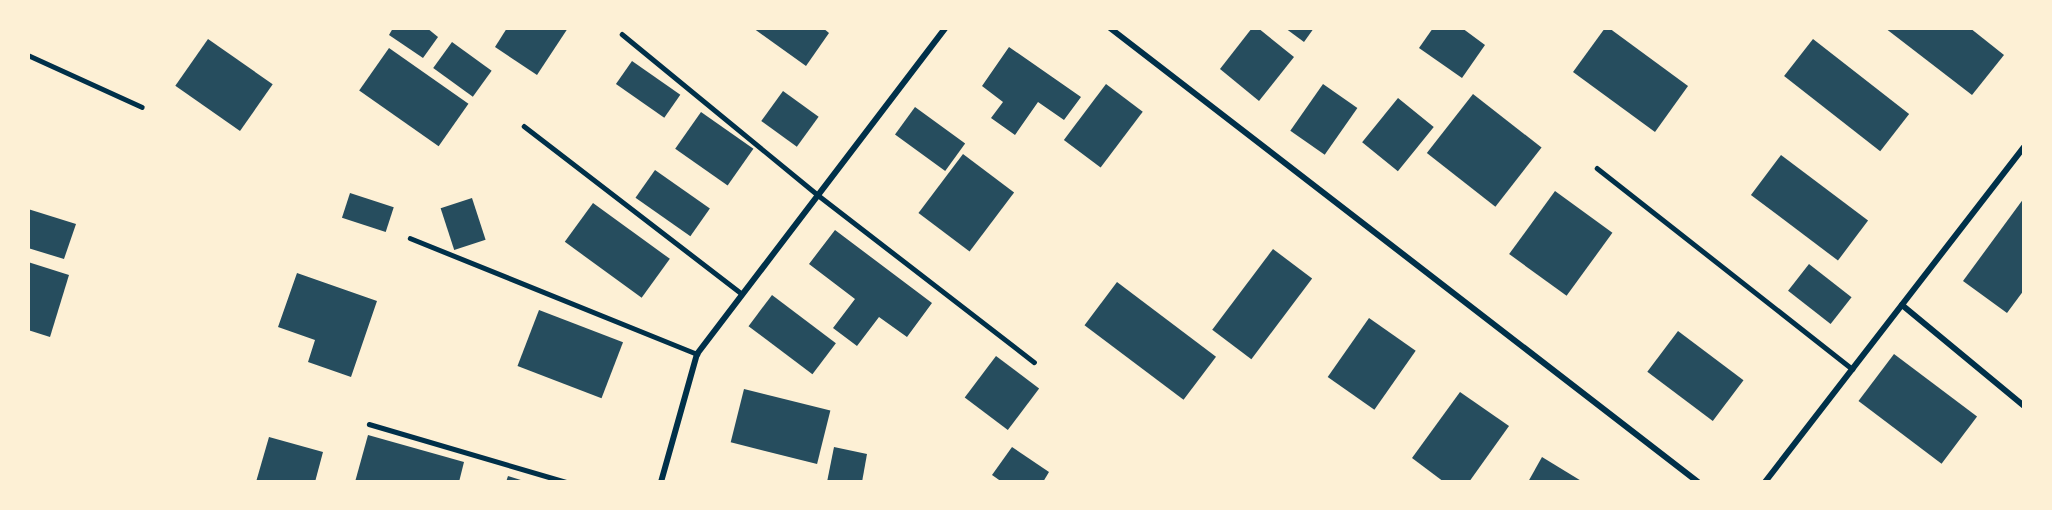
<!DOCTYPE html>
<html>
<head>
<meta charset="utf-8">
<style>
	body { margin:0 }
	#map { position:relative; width:2052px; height:510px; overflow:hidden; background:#fdf0d5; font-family:"Roboto Serif",serif }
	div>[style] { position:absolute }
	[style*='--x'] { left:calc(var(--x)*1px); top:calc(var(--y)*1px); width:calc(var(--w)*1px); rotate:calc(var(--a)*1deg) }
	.building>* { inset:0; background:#264d5e; transform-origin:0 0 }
	.service>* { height:4.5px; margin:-2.25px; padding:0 2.25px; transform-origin:2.25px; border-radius:2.25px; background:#003049 }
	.minor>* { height:6px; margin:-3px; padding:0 3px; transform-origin:3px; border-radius:3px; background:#003049 }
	span { translate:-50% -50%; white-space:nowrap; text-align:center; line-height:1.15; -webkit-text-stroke:5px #fdf0d5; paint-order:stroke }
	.frame { position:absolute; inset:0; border:30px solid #fdf0d5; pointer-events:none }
</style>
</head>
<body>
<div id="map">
	<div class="building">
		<i style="clip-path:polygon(393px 28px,427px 28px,438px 37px,423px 58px,389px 35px)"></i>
		<i style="clip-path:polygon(507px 28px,568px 28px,537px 75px,495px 47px)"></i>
		<i style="clip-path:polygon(753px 28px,823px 28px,829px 33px,806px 66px)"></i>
		<i style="clip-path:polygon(1252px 28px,1258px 28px,1294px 57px,1259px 101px,1220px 69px)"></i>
		<i style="clip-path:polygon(1285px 28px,1314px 28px,1304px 42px)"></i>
		<i style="clip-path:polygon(1433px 28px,1462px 28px,1485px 45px,1462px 78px,1419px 48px)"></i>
		<i style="clip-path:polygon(1605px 28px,1609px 28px,1688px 86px,1655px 132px,1573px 72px)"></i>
		<i style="clip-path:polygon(1885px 28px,1970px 28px,2004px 55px,1972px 95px)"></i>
		<i style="left:208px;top:39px;width:79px;height:57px;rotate:35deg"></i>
		<i style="left:1813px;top:39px;width:122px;height:47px;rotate:38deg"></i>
		<i style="left:452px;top:42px;width:49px;height:32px;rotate:36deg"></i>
		<i style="clip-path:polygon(1009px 47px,1081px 97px,1064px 120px,1038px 102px,1015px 135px,991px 118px,1003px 102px,982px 86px)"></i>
		<i style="left:389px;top:48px;width:97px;height:52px;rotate:35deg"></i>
		<i style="left:632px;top:61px;width:59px;height:28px;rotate:35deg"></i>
		<i style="left:1106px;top:84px;width:46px;height:70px;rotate:37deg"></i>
		<i style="left:1323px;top:84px;width:42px;height:57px;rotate:35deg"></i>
		<i style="left:783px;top:91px;width:44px;height:37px;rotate:36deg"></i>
		<i style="left:1473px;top:94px;width:87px;height:75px;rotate:38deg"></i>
		<i style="left:1398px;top:98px;width:46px;height:57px;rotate:39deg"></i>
		<i style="left:915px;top:107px;width:62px;height:34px;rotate:36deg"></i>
		<i style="left:701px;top:112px;width:64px;height:45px;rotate:35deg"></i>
		<i style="left:963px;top:154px;width:64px;height:74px;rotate:37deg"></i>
		<i style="left:1781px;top:155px;width:109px;height:50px;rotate:37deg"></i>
		<i style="left:655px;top:170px;width:67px;height:34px;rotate:35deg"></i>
		<i style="left:1555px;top:191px;width:71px;height:78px;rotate:36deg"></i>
		<i style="left:350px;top:193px;width:46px;height:26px;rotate:18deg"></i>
		<i style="left:472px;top:198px;width:44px;height:33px;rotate:72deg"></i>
		<i style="clip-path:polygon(2024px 198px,2024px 290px,2007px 313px,1963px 281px)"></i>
		<i style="left:593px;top:203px;width:95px;height:48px;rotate:36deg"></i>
		<i style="clip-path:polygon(28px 209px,76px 224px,64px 259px,28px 248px)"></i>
		<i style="clip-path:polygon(835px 230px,932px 303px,907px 337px,879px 317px,857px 346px,833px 328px,855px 299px,809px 264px)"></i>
		<i style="left:1273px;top:249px;width:49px;height:101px;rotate:37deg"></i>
		<i style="clip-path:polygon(28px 262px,69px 275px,50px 337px,28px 330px)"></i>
		<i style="left:1809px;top:264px;width:54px;height:34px;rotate:38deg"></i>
		<i style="clip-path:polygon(297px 273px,377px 301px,351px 377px,308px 362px,315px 340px,278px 327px)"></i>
		<i style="left:1117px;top:282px;width:124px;height:54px;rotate:37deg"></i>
		<i style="left:772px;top:295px;width:80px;height:39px;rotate:37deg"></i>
		<i style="left:539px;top:310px;width:90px;height:60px;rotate:21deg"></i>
		<i style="left:1369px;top:318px;width:57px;height:72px;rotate:35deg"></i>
		<i style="left:1678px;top:331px;width:82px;height:51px;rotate:37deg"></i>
		<i style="left:1894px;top:354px;width:104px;height:59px;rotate:37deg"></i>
		<i style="left:996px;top:356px;width:54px;height:52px;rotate:37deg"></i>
		<i style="left:744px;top:389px;width:89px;height:55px;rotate:14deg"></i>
		<i style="clip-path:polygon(1460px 392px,1509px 426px,1469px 482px,1444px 482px,1412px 458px)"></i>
		<i style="clip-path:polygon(368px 435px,464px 462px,459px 482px,355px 482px)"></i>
		<i style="clip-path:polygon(269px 437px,323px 452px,315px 482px,256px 482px)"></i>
		<i style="clip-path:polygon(834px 447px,867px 454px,862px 482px,827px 482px)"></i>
		<i style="clip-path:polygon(1012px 447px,1049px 472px,1043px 482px,1002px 482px,992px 475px)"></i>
		<i style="clip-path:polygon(1542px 457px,1583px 482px,1528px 482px)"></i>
		<i style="clip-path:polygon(508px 476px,524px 481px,524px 482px,506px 482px)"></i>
	</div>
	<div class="service">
		<i style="--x:622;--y:34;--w:254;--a:39.4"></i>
		<i style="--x:818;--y:195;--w:273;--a:37.7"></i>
		<i style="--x:28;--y:55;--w:125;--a:24.5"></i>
		<i style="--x:524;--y:126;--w:275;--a:37.6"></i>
		<i style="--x:1597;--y:168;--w:325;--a:38.2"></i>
		<i style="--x:410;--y:238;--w:310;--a:22"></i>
		<i style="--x:369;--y:424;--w:205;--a:16.4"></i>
	</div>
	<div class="minor">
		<i style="--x:1110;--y:28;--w:743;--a:37.67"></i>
		<i style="--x:1902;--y:305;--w:158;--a:39.6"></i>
		<i style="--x:661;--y:482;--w:133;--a:-74.3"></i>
		<i style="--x:697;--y:354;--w:410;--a:-52.7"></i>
		<i style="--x:1765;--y:482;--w:423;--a:-52.3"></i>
	</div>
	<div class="frame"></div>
</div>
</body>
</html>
